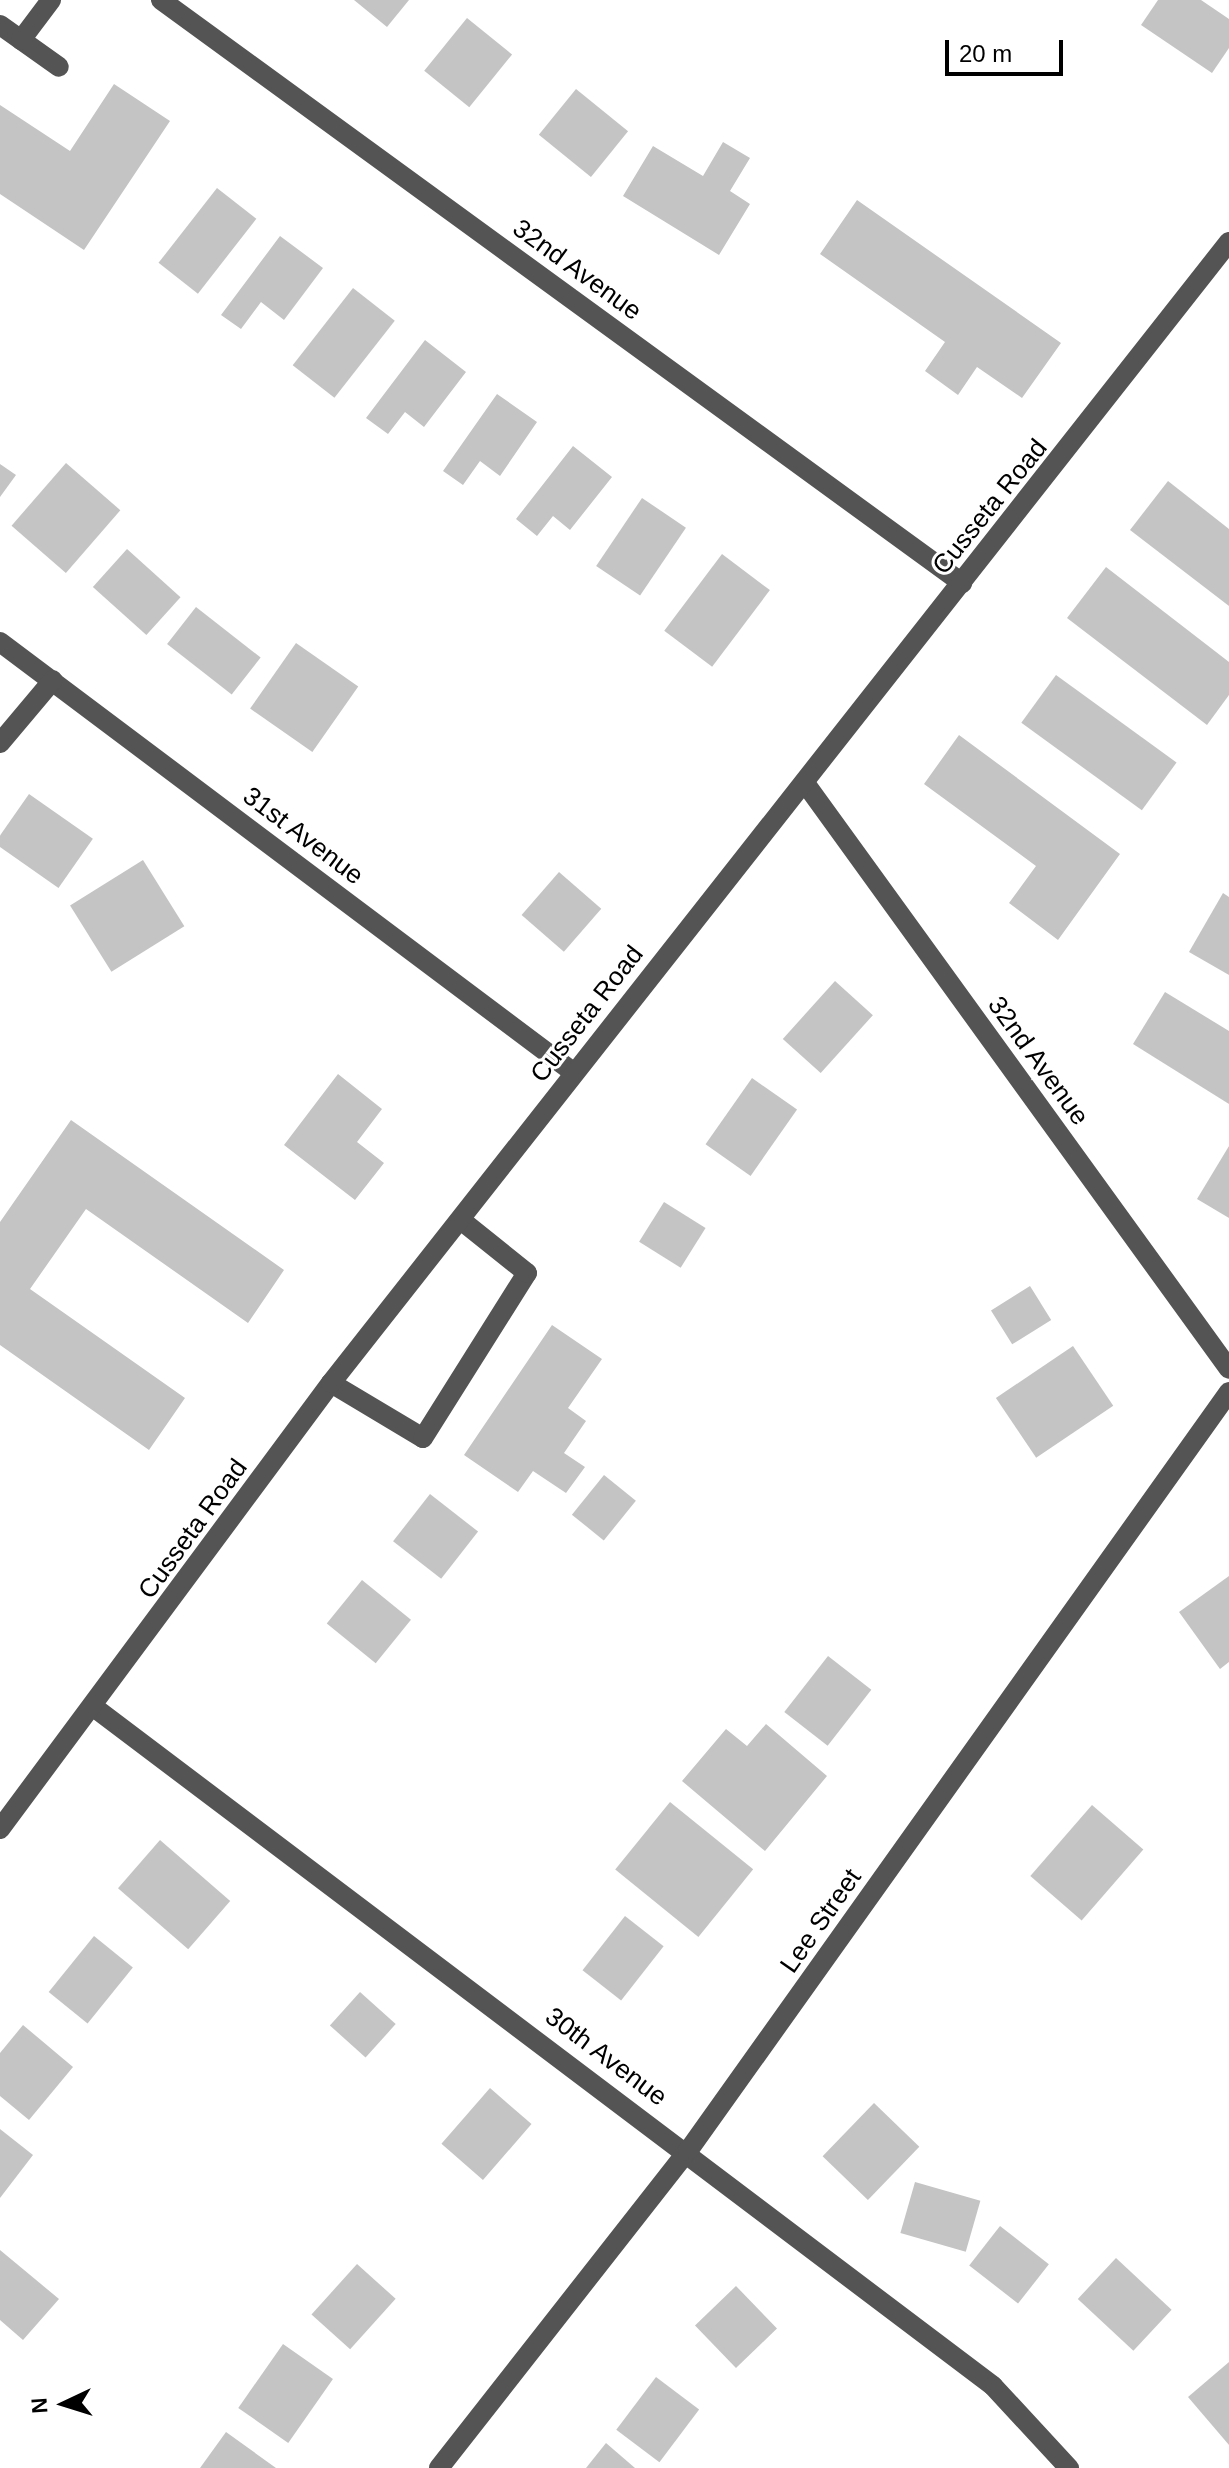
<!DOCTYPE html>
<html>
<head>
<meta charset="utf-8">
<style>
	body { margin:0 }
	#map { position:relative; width:1229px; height:2468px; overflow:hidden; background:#fff; font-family:Arial,sans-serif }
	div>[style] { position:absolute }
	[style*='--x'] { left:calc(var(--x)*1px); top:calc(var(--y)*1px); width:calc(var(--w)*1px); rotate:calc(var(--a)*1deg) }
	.building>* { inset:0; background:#c4c4c4; transform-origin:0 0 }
	.minor>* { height:20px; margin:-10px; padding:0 10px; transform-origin:10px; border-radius:10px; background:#545454 }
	span { translate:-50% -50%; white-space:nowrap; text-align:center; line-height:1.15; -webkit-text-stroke:6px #fff; paint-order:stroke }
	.street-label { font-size:26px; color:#000 }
	.north { position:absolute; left:24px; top:2364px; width:80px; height:80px; -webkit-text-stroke:6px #fff; paint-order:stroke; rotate:266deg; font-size:22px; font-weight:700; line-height:32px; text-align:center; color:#000 }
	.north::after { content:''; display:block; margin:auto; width:28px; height:36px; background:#000; clip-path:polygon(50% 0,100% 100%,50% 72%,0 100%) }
	.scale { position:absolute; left:945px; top:40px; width:118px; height:36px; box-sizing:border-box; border:4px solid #000; border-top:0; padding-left:10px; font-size:24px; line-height:28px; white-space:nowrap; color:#000; -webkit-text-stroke:6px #fff; paint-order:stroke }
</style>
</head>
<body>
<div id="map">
	<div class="building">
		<i style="clip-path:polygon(354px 0,409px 0,387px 27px)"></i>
		<i style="clip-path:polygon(1158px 0,1201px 0,1229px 19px,1229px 48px,1212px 73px,1141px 25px)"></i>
		<i style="left:467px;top:18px;width:58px;height:68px;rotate:39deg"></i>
		<i style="clip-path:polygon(114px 84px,170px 121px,84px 250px,0 194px,0 105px,70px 151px)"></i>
		<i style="left:576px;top:89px;width:67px;height:59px;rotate:39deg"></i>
		<i style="clip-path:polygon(723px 142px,750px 158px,730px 191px,750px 204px,719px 255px,623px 196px,653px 146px,703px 176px)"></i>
		<i style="left:217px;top:188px;width:50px;height:95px;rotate:38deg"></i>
		<i style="clip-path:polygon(857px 200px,1061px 343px,1022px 398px,977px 367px,958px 395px,925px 371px,945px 342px,820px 254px)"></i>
		<i style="clip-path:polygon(280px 236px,323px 268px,284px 320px,261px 302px,241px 329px,221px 315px)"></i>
		<i style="left:353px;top:288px;width:53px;height:98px;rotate:38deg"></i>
		<i style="clip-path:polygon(425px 340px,466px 372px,424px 427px,405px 412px,388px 434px,366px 418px)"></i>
		<i style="clip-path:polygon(497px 394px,537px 422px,500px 476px,480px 461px,463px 485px,443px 471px)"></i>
		<i style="clip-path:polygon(573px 446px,612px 477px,570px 530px,553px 516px,537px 536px,516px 519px)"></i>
		<i style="left:66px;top:463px;width:72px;height:83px;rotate:41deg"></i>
		<i style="clip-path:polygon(0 464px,16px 475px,0 497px)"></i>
		<i style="clip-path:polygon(1168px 481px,1229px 529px,1229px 606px,1130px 530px)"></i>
		<i style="left:642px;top:498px;width:53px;height:82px;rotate:34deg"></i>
		<i style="left:127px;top:549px;width:72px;height:51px;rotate:42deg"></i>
		<i style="left:722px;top:554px;width:60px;height:96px;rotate:37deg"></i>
		<i style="clip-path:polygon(1106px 567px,1229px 662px,1229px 695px,1207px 725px,1067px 618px)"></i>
		<i style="left:196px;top:607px;width:82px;height:47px;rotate:38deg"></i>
		<i style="left:296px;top:643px;width:76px;height:80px;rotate:35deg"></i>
		<i style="left:1056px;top:675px;width:149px;height:59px;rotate:36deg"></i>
		<i style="clip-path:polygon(959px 735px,1120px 854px,1058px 940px,1009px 903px,1036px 866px,924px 784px)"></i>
		<i style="left:29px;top:794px;width:78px;height:60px;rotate:35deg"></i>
		<i style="left:143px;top:860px;width:78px;height:86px;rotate:58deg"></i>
		<i style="left:559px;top:872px;width:56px;height:57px;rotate:41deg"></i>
		<i style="clip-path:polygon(1223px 893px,1229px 897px,1229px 975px,1189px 952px)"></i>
		<i style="left:835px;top:981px;width:51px;height:78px;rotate:42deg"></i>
		<i style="clip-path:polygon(1165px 992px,1229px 1031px,1229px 1104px,1133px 1044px)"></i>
		<i style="clip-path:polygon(338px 1074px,382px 1109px,357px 1142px,384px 1163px,355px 1200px,284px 1145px)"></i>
		<i style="left:752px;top:1078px;width:55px;height:81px;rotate:35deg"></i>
		<i style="clip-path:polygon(71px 1120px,284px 1270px,248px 1323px,86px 1209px,30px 1289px,185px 1398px,149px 1450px,0 1345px,0 1222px)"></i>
		<i style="clip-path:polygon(1229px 1146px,1229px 1218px,1197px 1199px)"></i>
		<i style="left:664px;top:1202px;width:49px;height:47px;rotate:32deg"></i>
		<i style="left:1030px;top:1286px;width:40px;height:46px;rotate:58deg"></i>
		<i style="clip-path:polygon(552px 1325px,602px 1359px,568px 1408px,586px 1421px,564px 1453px,585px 1467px,566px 1493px,533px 1471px,518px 1492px,464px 1455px)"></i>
		<i style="left:1073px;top:1346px;width:72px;height:93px;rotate:56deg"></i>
		<i style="left:604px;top:1475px;width:41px;height:51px;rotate:39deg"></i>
		<i style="left:430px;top:1494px;width:61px;height:60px;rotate:38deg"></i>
		<i style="clip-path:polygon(1229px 1576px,1229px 1662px,1220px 1669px,1179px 1612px)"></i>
		<i style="left:362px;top:1580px;width:63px;height:56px;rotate:39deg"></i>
		<i style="left:828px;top:1656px;width:55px;height:71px;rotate:38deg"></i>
		<i style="clip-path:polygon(766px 1724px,827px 1776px,765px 1851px,682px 1781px,726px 1729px,747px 1746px)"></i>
		<i style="left:670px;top:1802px;width:107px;height:87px;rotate:39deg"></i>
		<i style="left:1092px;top:1805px;width:68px;height:94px;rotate:41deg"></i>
		<i style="left:160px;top:1840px;width:93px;height:64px;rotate:41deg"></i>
		<i style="left:625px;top:1916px;width:49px;height:69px;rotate:38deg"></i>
		<i style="left:94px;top:1936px;width:50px;height:72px;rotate:39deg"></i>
		<i style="left:360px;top:1992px;width:48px;height:45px;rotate:42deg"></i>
		<i style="clip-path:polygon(23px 2025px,73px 2067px,29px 2120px,0 2096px,0 2053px)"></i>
		<i style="left:490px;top:2088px;width:55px;height:74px;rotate:41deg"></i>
		<i style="left:874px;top:2103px;width:63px;height:74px;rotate:44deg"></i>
		<i style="clip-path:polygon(0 2129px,33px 2155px,0 2198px)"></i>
		<i style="left:915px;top:2182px;width:68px;height:53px;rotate:16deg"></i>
		<i style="left:1000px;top:2226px;width:62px;height:50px;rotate:38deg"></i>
		<i style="clip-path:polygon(0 2250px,59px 2299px,23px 2340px,0 2320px)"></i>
		<i style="left:1116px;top:2258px;width:76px;height:56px;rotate:43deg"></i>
		<i style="left:357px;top:2264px;width:52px;height:68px;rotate:42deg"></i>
		<i style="left:736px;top:2286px;width:59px;height:57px;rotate:46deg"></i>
		<i style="left:283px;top:2344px;width:61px;height:78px;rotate:35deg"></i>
		<i style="clip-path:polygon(1229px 2362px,1229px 2445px,1188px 2397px)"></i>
		<i style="left:656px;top:2377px;width:54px;height:66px;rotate:37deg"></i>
		<i style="clip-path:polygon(226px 2432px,276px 2468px,200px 2468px)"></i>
		<i style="clip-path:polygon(606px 2443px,635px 2468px,586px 2468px)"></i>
	</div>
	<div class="minor">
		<i style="--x:161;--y:0;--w:991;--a:36.05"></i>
		<i style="--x:0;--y:25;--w:72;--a:35.4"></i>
		<i style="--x:21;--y:40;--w:50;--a:-53.1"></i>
		<i style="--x:0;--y:642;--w:716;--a:36.89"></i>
		<i style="--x:0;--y:743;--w:82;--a:-49.9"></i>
		<i style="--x:805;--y:783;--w:723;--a:54.11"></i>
		<i style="--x:331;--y:1383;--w:107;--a:30.9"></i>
		<i style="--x:423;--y:1438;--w:195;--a:-57.8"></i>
		<i style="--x:527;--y:1273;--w:83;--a:-141.3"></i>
		<i style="--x:95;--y:1708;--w:1125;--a:37.05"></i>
		<i style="--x:993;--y:2386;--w:112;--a:47.2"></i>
		<i style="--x:0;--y:1829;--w:555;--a:-53.42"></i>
		<i style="--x:331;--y:1383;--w:1452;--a:-51.8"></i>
		<i style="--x:439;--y:2468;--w:403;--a:-51.9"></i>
		<i style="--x:688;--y:2151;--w:932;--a:-54.52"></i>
	</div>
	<div class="street-label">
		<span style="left:577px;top:270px;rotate:36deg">32nd Avenue</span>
		<span style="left:990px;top:507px;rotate:-51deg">Cusseta Road</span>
		<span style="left:303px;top:836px;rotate:37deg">31st Avenue</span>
		<span style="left:587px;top:1014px;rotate:-52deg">Cusseta Road</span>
		<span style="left:1038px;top:1061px;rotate:54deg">32nd Avenue</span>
		<span style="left:193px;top:1529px;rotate:-54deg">Cusseta Road</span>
		<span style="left:821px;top:1921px;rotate:-55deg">Lee Street</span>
		<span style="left:606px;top:2057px;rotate:37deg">30th Avenue</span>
	</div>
	<div class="north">N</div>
	<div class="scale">20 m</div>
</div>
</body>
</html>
